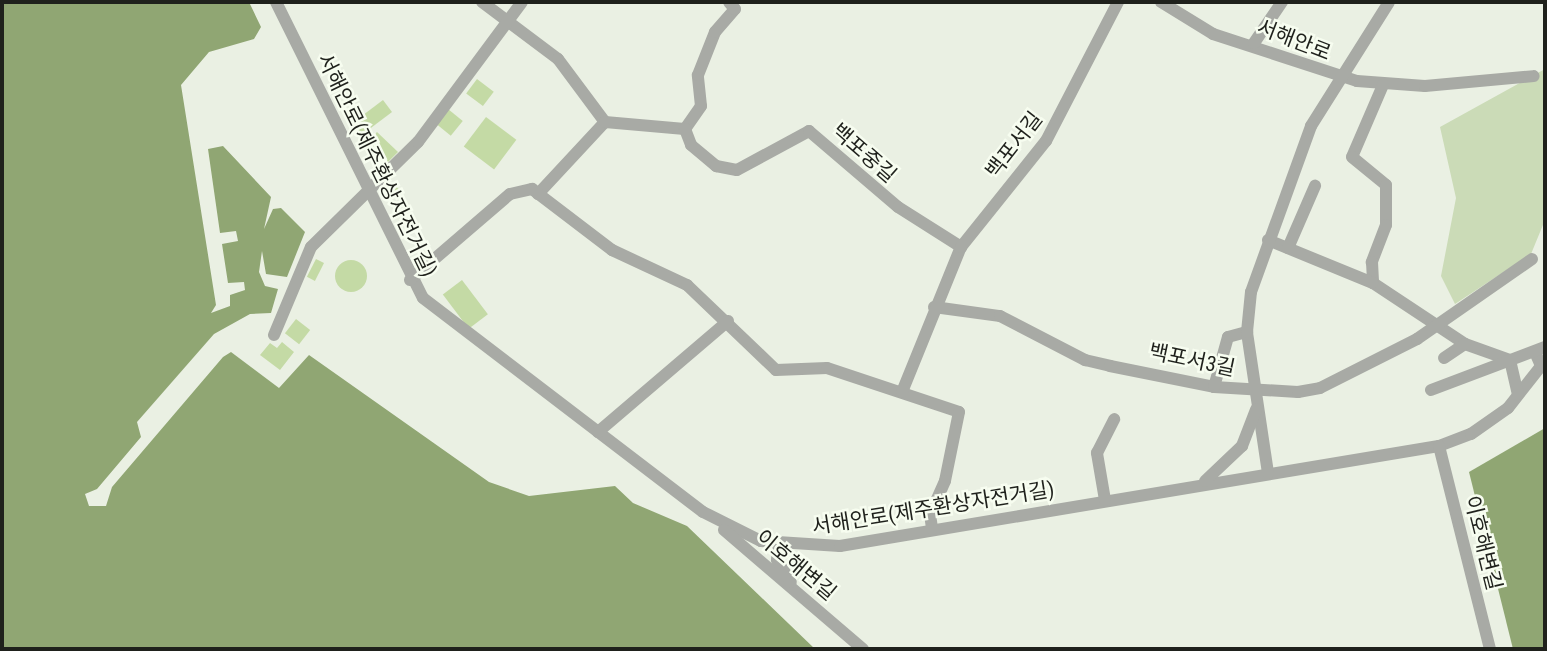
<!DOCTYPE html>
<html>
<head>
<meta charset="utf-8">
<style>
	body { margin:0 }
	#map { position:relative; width:1547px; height:651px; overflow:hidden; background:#eaf0e3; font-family:"Roboto Condensed","Noto Sans KR",sans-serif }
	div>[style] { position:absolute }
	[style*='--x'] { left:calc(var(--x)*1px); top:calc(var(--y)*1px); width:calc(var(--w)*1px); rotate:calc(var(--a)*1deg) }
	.green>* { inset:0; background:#cbdbb7 }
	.water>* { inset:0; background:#90a673 }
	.building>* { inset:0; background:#c4daa5; transform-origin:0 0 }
	.round { border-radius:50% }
	.minor>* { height:12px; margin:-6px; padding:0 6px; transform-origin:6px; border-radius:6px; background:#a8aaa5 }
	span { translate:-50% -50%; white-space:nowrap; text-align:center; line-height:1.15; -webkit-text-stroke:5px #f7fdf0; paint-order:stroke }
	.street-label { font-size:21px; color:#1f211c }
	.frame { position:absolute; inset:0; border:4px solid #1f211c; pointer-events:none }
</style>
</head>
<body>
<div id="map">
	<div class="green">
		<i style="clip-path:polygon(1545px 69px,1545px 220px,1531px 254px,1455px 304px,1441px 276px,1456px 198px,1440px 127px)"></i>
	</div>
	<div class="water">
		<i style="clip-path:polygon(2px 2px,249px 2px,261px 27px,254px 39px,209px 52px,181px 85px,216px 305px,211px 313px,230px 306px,230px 295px,245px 290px,244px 282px,228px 283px,222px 244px,238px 241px,236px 231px,220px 233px,208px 149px,223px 146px,271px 197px,264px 229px,273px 209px,281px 208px,305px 232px,287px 277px,266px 274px,262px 251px,259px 272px,265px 286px,278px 289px,271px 313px,250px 314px,214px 334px,137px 422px,141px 437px,97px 489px,85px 494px,89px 506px,106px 506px,112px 487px,223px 357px,231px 352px,279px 388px,309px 355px,489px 482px,529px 496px,615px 486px,633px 503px,687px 526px,815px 649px,2px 649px)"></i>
		<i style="clip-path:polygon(1545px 428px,1545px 649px,1513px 649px,1469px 472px)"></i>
	</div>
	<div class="building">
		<i style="left:477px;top:79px;width:21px;height:18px;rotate:37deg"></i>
		<i style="left:383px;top:100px;width:15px;height:39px;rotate:53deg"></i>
		<i style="left:448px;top:109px;width:19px;height:19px;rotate:39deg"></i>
		<i style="left:486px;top:117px;width:38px;height:37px;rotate:37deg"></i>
		<i style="clip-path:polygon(377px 132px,398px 152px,388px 162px,365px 144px)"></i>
		<i style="left:393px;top:182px;width:11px;height:16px;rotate:52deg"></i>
		<i style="left:316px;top:259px;width:9px;height:20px;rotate:27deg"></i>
		<i class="round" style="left:335px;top:260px;width:32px;height:32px"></i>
		<i style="left:462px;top:280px;width:43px;height:24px;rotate:53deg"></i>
		<i style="left:296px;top:319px;width:18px;height:18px;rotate:38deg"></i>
		<i style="clip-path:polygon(282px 342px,294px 352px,280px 370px,260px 355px,270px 343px,277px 348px)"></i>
	</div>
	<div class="minor">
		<i style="--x:276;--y:2;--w:330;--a:63.6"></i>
		<i style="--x:423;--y:298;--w:352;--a:37.4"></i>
		<i style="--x:703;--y:512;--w:65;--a:26.6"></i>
		<i style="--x:761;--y:541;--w:79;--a:3.6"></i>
		<i style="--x:840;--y:546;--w:607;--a:-9.48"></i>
		<i style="--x:1439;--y:446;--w:34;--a:-21"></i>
		<i style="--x:1471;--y:434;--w:45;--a:-35.1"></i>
		<i style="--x:1508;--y:408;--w:53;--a:-51.8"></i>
		<i style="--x:1541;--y:366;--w:13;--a:-113"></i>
		<i style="--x:482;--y:2;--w:95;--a:36.9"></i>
		<i style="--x:558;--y:59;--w:79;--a:53.3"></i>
		<i style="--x:1161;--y:2;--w:61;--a:31.6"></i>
		<i style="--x:1213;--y:34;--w:151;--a:18.1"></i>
		<i style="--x:1357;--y:81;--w:68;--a:4.2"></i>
		<i style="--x:1425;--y:86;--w:109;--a:-5.2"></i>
		<i style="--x:1254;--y:43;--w:50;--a:-55.7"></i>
		<i style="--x:1383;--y:85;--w:78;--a:113.3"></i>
		<i style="--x:1352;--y:157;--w:44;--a:39.5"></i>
		<i style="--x:1386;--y:185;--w:40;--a:90"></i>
		<i style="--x:1386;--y:225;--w:40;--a:111"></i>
		<i style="--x:1372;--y:262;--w:21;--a:87"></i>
		<i style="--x:1373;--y:283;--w:110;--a:33.5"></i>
		<i style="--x:1465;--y:344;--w:48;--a:19.6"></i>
		<i style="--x:685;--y:129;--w:28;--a:-55"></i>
		<i style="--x:701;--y:106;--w:31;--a:-96"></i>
		<i style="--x:698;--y:75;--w:46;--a:-68.4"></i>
		<i style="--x:715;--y:32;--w:30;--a:-49"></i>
		<i style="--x:735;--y:9;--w:9;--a:-131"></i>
		<i style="--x:538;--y:194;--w:98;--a:-47.1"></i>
		<i style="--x:605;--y:122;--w:80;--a:5"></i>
		<i style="--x:685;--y:129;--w:17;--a:69"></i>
		<i style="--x:691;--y:145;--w:33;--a:40"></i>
		<i style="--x:716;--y:166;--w:21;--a:11"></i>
		<i style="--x:737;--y:170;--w:82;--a:-28.4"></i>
		<i style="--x:809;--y:131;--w:117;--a:40.5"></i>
		<i style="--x:898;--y:207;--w:75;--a:32.4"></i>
		<i style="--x:1268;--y:240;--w:113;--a:22.3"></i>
		<i style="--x:1288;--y:248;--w:68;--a:-66.5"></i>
		<i style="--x:410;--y:280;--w:132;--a:-40.7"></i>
		<i style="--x:510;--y:194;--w:23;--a:-13"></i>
		<i style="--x:532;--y:189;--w:101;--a:37.3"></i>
		<i style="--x:612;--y:250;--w:83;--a:25"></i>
		<i style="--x:687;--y:285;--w:123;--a:43.7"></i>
		<i style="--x:776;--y:370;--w:51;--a:-2.2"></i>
		<i style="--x:827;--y:368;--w:139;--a:18.4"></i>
		<i style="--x:959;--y:412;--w:70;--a:101.5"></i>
		<i style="--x:945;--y:481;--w:36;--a:114"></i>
		<i style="--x:930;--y:514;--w:15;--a:82"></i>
		<i style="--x:934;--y:307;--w:67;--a:7.8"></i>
		<i style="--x:1000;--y:316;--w:96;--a:27.4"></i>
		<i style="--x:1085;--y:360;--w:26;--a:13"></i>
		<i style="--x:1110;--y:366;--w:106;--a:11.4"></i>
		<i style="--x:1214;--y:387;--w:84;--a:3.4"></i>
		<i style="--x:1298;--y:392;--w:22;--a:-10"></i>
		<i style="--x:1320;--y:388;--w:109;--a:-26.8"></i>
		<i style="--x:1417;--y:339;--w:140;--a:-34.8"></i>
		<i style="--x:274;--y:335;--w:95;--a:-67.2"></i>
		<i style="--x:311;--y:247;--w:150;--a:-44.5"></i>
		<i style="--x:418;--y:142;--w:174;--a:-53.4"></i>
		<i style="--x:1444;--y:358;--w:25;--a:-34"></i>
		<i style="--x:1510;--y:360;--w:35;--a:77"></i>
		<i style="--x:1214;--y:387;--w:52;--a:-74.4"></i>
		<i style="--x:1228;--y:337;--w:20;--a:-15"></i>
		<i style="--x:1431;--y:390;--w:122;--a:-20.7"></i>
		<i style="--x:902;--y:392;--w:157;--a:-67.9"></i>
		<i style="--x:961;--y:247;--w:136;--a:-51.3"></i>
		<i style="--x:1046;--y:141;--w:157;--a:-62.6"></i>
		<i style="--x:598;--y:432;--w:171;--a:-40.5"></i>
		<i style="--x:1439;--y:446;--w:209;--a:75.9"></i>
		<i style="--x:1268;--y:473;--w:143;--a:-98.5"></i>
		<i style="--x:1247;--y:332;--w:40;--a:-84.3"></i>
		<i style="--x:1251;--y:292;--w:177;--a:-70.1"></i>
		<i style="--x:1311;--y:126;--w:146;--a:-57.8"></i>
		<i style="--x:1205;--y:481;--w:51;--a:-43.4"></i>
		<i style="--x:1242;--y:446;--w:39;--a:-69"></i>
		<i style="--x:1105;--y:500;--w:48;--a:-99.7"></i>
		<i style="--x:1097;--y:453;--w:38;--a:-63"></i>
		<i style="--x:724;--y:530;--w:183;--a:40.6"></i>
		<i style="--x:779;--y:545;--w:15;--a:98"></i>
		<i style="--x:777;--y:560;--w:26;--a:58"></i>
	</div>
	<div class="street-label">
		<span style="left:1294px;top:40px;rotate:21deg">서해안로</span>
		<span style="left:1014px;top:145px;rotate:-52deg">백포서길</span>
		<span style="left:864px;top:153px;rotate:41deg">백포중길</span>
		<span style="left:377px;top:165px;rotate:64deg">서해안로(제주환상자전거길)</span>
		<span style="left:1192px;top:360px;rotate:12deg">백포서3길</span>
		<span style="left:933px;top:508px;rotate:-9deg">서해안로(제주환상자전거길)</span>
		<span style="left:1483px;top:543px;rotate:76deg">이호해변길</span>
		<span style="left:796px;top:565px;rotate:40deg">이호해변길</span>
	</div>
	<div class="frame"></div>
</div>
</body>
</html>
